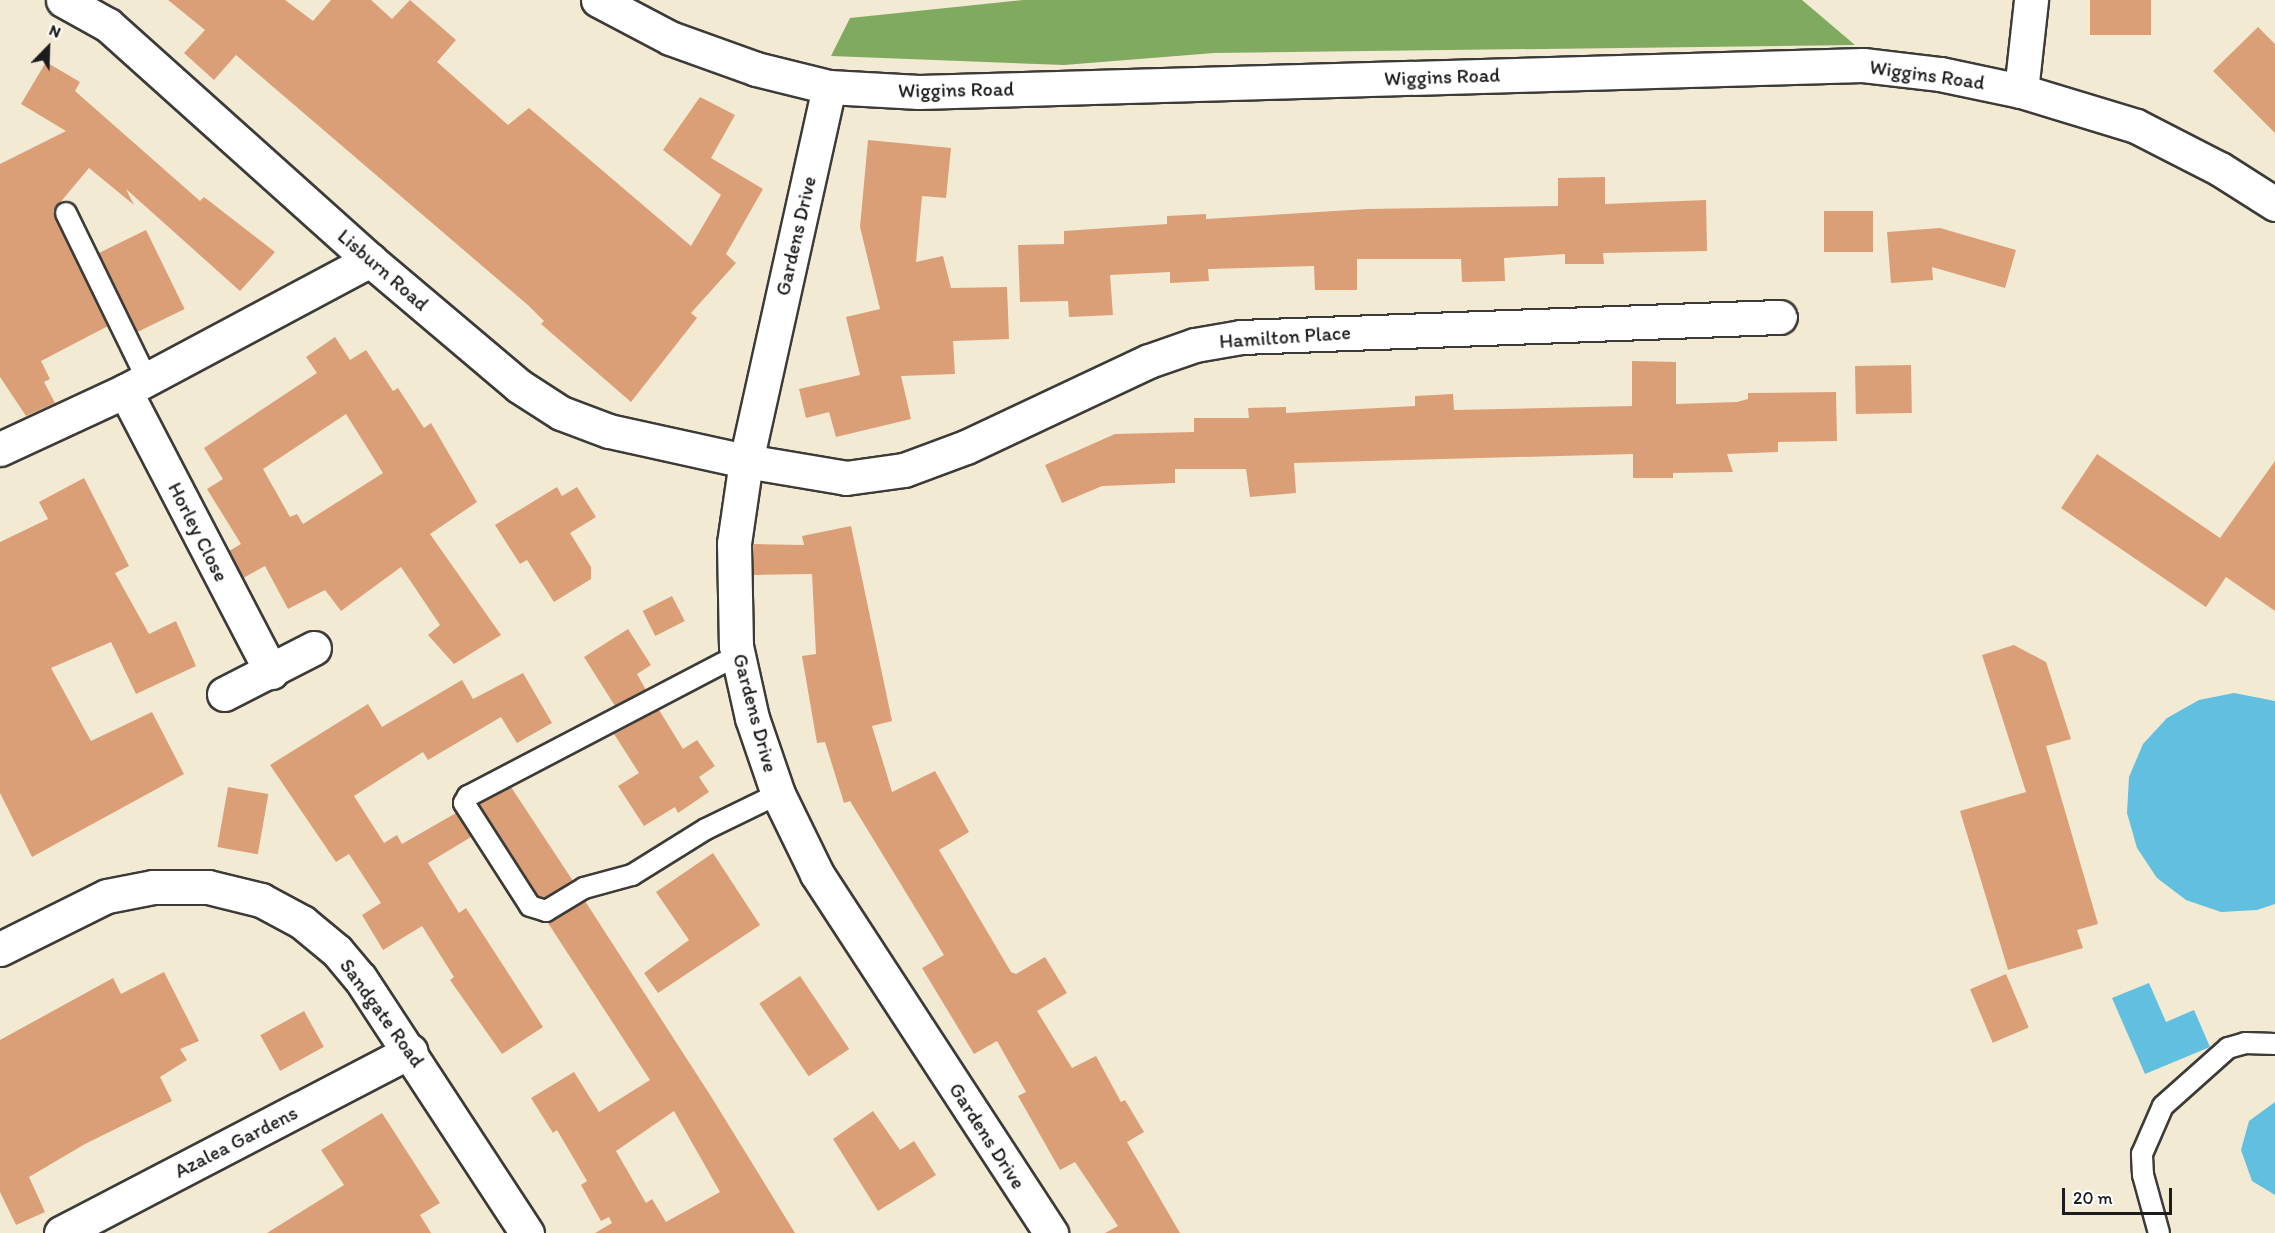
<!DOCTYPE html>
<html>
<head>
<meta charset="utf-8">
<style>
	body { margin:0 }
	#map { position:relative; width:2275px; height:1233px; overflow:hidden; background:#f3ead4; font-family:Itim,sans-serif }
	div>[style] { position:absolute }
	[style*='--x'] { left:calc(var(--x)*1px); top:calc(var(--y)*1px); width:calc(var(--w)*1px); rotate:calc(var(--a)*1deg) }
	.forest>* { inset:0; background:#80aa60 }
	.water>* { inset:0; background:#61bfdf }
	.building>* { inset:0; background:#db9f77; transform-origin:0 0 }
	.roads { filter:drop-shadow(2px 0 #3c3b38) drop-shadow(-2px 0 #3c3b38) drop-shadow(0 2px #3c3b38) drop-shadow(0 -2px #3c3b38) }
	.service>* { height:20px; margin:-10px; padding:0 10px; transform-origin:10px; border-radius:10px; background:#fff }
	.minor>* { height:33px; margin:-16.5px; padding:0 16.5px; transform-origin:16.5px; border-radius:16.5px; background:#fff }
	.tertiary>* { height:33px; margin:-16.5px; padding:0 16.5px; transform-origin:16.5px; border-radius:16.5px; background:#fff }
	span { translate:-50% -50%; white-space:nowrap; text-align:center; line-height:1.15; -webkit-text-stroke:5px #fff; paint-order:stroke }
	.street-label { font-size:20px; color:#1c1c1c }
	.north { position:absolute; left:18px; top:18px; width:60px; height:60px; -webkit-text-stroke:4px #fff; paint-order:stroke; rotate:23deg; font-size:16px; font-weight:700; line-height:24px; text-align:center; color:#1c1c1c }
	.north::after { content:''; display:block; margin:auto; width:21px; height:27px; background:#1c1c1c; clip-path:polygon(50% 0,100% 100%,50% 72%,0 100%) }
	.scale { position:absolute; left:2062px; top:1188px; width:110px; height:27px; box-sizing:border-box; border:3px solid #1c1c1c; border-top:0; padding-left:8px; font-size:18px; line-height:21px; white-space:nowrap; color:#1c1c1c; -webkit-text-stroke:4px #fff; paint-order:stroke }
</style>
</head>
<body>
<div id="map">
	<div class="forest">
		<i style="clip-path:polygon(1023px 0,1802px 0,1855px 45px,1214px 53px,1064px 65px,831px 56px,850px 18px)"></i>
	</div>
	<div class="water">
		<i style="clip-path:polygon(2234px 693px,2275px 701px,2275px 904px,2257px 910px,2221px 912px,2186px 900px,2157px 878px,2137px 848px,2127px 813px,2129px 777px,2143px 744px,2167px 718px,2199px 700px)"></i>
		<i style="clip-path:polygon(2149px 983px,2166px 1022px,2194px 1010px,2210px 1047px,2145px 1074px,2112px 998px)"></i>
		<i style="clip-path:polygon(2275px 1102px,2275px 1195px,2252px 1181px,2241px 1150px,2249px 1121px)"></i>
	</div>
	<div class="building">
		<i style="clip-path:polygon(168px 0,285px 0,313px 21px,331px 0,371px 0,392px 19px,410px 0,456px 40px,437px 62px,508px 125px,529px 108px,691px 246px,721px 195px,663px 150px,700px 97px,735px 115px,711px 158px,763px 189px,726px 254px,736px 263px,691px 313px,697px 318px,631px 402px,541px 324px,544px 321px,529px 306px,236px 55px,214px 80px,184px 53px,205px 30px)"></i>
		<i style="left:2090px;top:0;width:61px;height:35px"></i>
		<i style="clip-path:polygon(2258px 27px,2275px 44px,2275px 133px,2213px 71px)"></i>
		<i style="clip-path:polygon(46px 62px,80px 82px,75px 91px,200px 201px,204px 197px,275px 252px,240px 291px,126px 189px,134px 205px,89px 168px,53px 211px,108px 326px,41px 361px,50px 379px,44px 382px,55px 403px,26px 416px,0 377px,0 164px,66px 131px,21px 104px)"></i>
		<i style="clip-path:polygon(868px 140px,951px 148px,946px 198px,922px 196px,916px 262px,943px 256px,951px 288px,1007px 287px,1009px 339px,953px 341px,955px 374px,901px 376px,911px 419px,836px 437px,829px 412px,806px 418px,799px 389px,860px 375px,846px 317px,880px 309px,860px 227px)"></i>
		<i style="clip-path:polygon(1605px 177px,1605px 204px,1706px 200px,1707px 251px,1603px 253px,1604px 264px,1565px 264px,1565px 254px,1504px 258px,1505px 281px,1462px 282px,1461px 259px,1357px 259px,1357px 290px,1315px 290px,1314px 266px,1208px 269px,1209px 281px,1170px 283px,1170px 272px,1110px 275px,1113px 315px,1069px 317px,1068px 301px,1020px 302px,1018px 245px,1064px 244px,1064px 231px,1167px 224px,1167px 216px,1206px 214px,1206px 219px,1367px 209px,1558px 206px,1558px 178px)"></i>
		<i style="left:1873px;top:211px;width:41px;height:49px;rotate:90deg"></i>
		<i style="clip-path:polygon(1940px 228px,2016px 250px,2005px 288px,1932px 267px,1933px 280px,1891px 283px,1887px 232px)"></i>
		<i style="left:146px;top:230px;width:88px;height:53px;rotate:64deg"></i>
		<i style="clip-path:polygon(evenodd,335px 337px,350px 360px,366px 350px,393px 391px,398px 388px,424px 428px,431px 423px,477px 502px,430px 534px,501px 635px,454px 664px,428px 635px,440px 625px,401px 567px,341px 611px,325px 590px,288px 609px,265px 566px,243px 578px,229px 551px,241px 544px,207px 489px,223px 479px,204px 448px,317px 373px,306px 357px,335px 337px,346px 414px,383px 473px,303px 524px,297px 514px,290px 517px,263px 469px,346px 414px)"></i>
		<i style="clip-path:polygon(1632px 361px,1676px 362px,1676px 404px,1737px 402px,1748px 399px,1748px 393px,1836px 392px,1837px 441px,1778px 442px,1778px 452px,1727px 454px,1733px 472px,1673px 473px,1673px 478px,1633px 478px,1633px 454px,1294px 463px,1296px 493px,1250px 497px,1246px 469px,1175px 469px,1175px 483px,1102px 486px,1062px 503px,1045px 465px,1115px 434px,1194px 432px,1194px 418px,1249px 418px,1248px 408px,1286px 407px,1286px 413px,1415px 406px,1415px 396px,1453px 394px,1454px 410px,1632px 406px)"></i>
		<i style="left:1911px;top:365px;width:48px;height:56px;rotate:89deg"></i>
		<i style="clip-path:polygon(2097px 454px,2220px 538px,2275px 461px,2275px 611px,2226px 577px,2206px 607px,2061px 508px)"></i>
		<i style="clip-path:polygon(84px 478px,129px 566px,115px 573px,149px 634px,176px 621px,196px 666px,136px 694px,111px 642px,51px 668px,91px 741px,152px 712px,184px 774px,32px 857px,0 793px,0 542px,48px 519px,39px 502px)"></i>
		<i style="clip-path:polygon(557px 487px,562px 496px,577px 487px,596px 517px,570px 533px,591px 567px,591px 579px,554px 602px,527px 560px,520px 564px,495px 525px)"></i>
		<i style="clip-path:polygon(851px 526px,892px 721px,872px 726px,892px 792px,935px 771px,969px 832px,939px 850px,1011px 972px,1016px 974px,1045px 957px,1067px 993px,1037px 1011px,1072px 1068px,1096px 1056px,1121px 1102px,1125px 1100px,1144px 1132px,1127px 1142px,1180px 1233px,1105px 1233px,1118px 1226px,1075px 1162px,1060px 1170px,1018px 1096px,1026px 1092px,997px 1041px,974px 1054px,922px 968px,944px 955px,850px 801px,844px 803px,825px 742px,817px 743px,802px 656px,816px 654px,812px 574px,754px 575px,754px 544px,804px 545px,802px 536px)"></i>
		<i style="left:672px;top:596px;width:28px;height:33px;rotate:63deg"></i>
		<i style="clip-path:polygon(628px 629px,651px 665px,637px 674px,646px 690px,615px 706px,584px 657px)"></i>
		<i style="clip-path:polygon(2014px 645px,2046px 662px,2071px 739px,2046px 746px,2098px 924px,2077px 930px,2083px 948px,2008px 970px,1960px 811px,2026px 792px,1982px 655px)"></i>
		<i style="clip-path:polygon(523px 673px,552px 723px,517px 743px,501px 717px,428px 760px,423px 752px,354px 796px,384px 843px,397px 835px,402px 844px,456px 813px,471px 837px,428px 863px,459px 913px,466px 908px,543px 1027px,502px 1054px,450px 980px,454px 977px,422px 926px,383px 950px,362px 915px,381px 903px,349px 854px,336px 862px,270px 765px,368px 704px,382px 727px,462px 680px,473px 699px)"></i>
		<i style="clip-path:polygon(659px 710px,683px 749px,697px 740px,715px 766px,699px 777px,709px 792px,678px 813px,675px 807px,644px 826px,618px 786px,639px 773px,614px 734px)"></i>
		<i style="left:228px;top:787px;width:41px;height:61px;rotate:10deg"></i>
		<i style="clip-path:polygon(511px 787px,573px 881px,544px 898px,538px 896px,479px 804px)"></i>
		<i style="clip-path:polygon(713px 853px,760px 925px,658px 993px,644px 973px,689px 940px,656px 892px)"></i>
		<i style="clip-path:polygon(evenodd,585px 901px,712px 1098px,795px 1233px,595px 1233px,612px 1223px,609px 1217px,601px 1221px,581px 1185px,587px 1181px,557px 1130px,553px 1133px,531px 1098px,574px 1072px,599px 1112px,650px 1080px,548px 923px,585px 901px,674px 1111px,720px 1192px,666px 1222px,652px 1199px,646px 1203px,616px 1151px,674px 1111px)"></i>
		<i style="clip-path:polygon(164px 972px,199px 1041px,180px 1049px,187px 1060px,160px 1077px,172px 1101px,85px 1144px,29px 1177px,45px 1212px,16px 1225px,0 1192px,0 1040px,113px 978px,121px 994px)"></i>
		<i style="left:2006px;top:974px;width:58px;height:39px;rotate:67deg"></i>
		<i style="left:800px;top:976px;width:88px;height:49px;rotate:56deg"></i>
		<i style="left:304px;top:1011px;width:41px;height:50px;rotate:61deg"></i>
		<i style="clip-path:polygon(873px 1111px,900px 1150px,914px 1141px,936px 1175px,878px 1211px,833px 1139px)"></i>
		<i style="clip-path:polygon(382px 1113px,440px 1203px,420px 1215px,431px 1233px,267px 1233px,344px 1185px,321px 1150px)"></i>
	</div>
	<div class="roads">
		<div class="service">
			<i style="--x:66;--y:213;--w:185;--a:64"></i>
			<i style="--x:738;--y:655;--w:305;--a:152.4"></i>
			<i style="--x:468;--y:796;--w:8;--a:120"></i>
			<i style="--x:464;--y:803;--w:122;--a:57.3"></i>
			<i style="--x:530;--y:906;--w:17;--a:17"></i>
			<i style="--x:546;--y:911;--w:44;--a:-31.2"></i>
			<i style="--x:584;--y:888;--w:50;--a:-15.2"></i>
			<i style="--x:632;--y:875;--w:87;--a:-31.9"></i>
			<i style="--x:706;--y:829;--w:80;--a:-25.9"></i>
			<i style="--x:2159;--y:1233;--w:60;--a:-105.4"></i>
			<i style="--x:2143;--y:1175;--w:21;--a:-93"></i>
			<i style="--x:2142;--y:1154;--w:52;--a:-66.4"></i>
			<i style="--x:2163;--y:1106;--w:87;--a:-41.7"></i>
			<i style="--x:2228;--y:1048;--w:18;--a:-16"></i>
			<i style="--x:2245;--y:1043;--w:30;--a:2"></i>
		</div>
		<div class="minor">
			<i style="--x:63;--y:0;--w:51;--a:29.1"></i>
			<i style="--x:108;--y:25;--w:352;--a:41.9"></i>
			<i style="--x:370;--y:260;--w:195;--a:40.2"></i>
			<i style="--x:519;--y:386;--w:50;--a:32.7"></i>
			<i style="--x:561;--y:413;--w:51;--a:20.6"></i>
			<i style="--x:609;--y:431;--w:140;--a:12.4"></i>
			<i style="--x:746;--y:461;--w:101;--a:9.6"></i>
			<i style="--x:846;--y:478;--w:59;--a:-7.9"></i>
			<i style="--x:904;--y:470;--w:66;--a:-20.4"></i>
			<i style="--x:966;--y:447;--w:202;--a:-25.2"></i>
			<i style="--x:1149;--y:361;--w:49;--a:-19.2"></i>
			<i style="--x:1195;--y:345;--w:47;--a:-9.9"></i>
			<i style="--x:1241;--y:337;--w:539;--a:-2.13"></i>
			<i style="--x:829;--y:87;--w:383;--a:102.5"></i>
			<i style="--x:746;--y:461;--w:83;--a:98.3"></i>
			<i style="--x:734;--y:543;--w:103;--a:88.9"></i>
			<i style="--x:736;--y:646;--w:74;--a:77.5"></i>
			<i style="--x:752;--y:718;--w:80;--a:71.1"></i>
			<i style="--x:778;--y:794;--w:89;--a:64"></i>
			<i style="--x:817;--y:874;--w:429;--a:56.9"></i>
			<i style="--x:2021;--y:91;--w:92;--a:-83.7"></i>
			<i style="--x:125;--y:391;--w:317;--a:62.5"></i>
			<i style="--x:0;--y:449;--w:138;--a:-24.9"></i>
			<i style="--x:125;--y:391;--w:278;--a:-28.1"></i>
			<i style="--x:224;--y:694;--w:101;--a:-27.1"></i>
			<i style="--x:0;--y:949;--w:119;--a:-26.4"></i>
			<i style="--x:107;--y:896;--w:47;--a:-11.1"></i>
			<i style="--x:153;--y:887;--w:55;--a:0"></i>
			<i style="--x:208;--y:887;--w:55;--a:13.8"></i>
			<i style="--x:261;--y:900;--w:47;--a:28.2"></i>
			<i style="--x:302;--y:922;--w:45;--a:39.6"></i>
			<i style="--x:337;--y:951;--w:35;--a:50"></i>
			<i style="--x:360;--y:978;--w:305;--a:56.8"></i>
			<i style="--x:61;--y:1233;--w:394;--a:-27.5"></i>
		</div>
		<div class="tertiary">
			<i style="--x:598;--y:0;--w:81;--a:27.8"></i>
			<i style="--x:670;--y:38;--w:91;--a:19.8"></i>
			<i style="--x:756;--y:69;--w:75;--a:13.9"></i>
			<i style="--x:829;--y:87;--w:90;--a:3.2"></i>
			<i style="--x:919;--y:92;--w:944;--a:-1.64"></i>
			<i style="--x:1863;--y:65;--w:78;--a:6.7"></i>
			<i style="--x:1940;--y:74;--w:83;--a:11.9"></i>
			<i style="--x:2021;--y:91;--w:120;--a:16.9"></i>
			<i style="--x:2136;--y:126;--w:94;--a:27.1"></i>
			<i style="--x:2220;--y:169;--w:65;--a:32.5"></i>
		</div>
	</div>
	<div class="street-label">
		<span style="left:1927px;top:75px;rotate:8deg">Wiggins Road</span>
		<span style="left:1442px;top:77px;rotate:-2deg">Wiggins Road</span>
		<span style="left:956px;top:90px;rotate:-1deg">Wiggins Road</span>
		<span style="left:796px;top:236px;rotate:-77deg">Gardens Drive</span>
		<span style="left:383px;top:270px;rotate:41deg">Lisburn Road</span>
		<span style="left:1285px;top:337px;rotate:-4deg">Hamilton Place</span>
		<span style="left:198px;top:532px;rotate:63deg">Horley Close</span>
		<span style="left:755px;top:713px;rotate:75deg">Gardens Drive</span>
		<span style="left:382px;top:1013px;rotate:54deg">Sandgate Road</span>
		<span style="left:987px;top:1136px;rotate:57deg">Gardens Drive</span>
		<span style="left:236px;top:1142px;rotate:-27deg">Azalea Gardens</span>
	</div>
	<div class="north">N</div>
	<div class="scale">20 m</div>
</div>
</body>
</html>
